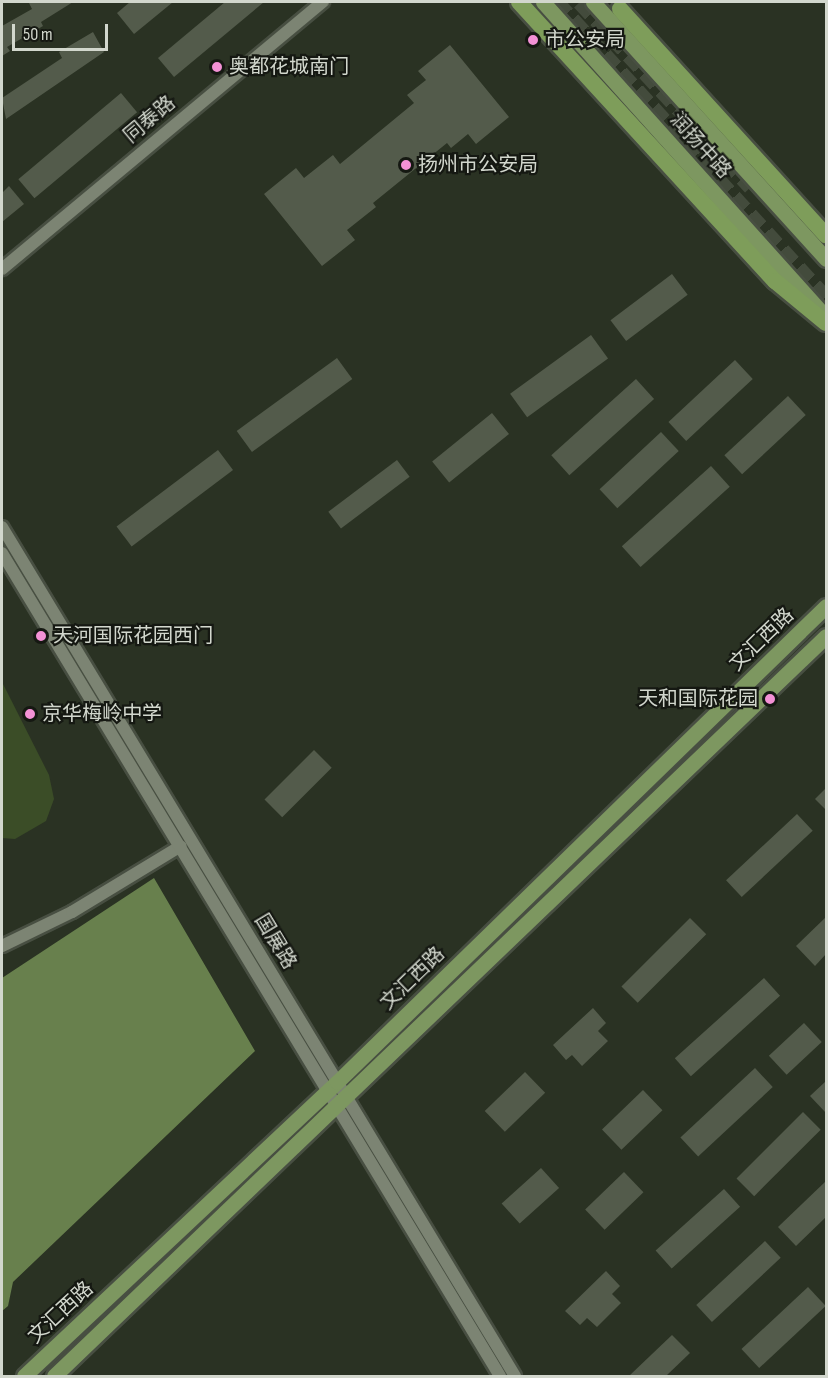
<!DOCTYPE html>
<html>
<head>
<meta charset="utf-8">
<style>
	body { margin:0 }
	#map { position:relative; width:828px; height:1378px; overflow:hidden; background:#2a3223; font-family:"Sofia Sans Condensed","Noto Sans SC",sans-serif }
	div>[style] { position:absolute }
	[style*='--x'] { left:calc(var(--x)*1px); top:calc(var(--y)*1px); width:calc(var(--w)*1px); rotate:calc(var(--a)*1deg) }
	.green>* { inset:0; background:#3b4d27 }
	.water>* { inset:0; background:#68804d }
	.building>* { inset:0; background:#535b4b; transform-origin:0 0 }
	.trunk-tunnel>* { height:16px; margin-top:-8px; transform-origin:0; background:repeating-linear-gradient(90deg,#434b3c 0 16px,transparent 0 24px) }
	.roads { filter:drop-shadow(2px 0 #484f42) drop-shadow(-2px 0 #484f42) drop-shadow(0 2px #484f42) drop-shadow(0 -2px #484f42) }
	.minor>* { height:12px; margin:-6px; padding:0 6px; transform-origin:6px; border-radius:6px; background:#7c8473 }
	.tertiary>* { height:12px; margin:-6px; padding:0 6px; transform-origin:6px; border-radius:6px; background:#7c8473 }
	.primary>* { height:15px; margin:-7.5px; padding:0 7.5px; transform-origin:7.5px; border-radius:7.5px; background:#7d9760 }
	.trunk>* { height:16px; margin:-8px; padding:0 8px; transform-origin:8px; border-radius:8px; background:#7e9d5a }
	.dots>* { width:16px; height:16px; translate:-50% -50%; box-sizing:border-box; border:3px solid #151812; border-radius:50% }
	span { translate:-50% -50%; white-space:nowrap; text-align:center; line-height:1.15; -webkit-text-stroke:4.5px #151812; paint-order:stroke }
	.poi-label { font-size:20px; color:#d2d7cd }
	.left { translate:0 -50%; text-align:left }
	.right { translate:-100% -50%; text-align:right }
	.street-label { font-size:20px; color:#d2d7cd }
	.frame { position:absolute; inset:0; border:3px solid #d2d7cd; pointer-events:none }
	.scale { position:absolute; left:12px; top:24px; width:96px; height:27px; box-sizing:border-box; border:3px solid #d2d7cd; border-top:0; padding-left:8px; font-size:18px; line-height:21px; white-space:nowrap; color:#d2d7cd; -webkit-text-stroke:4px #151812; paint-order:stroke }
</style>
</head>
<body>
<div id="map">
	<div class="green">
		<i style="clip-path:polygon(2px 682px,49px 775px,54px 799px,46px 821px,15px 839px,2px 838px)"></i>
	</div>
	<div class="water">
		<i style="clip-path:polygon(154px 878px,255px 1051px,13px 1282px,8px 1306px,2px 1311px,2px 978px)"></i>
	</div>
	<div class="building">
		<i style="clip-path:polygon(73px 2px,41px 22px,43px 26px,7px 47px,10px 51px,2px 56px,2px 26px,32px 9px,29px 3px)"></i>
		<i style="clip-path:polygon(130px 2px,173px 2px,134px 34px,117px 13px)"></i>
		<i style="clip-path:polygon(225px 2px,264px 2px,174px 77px,158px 58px)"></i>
		<i style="clip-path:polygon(93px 32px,104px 52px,6px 119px,2px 98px,62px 58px,59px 52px)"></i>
		<i style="clip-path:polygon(450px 45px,509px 117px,476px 144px,468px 134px,451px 148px,447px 143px,373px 203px,376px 207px,347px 230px,355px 240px,322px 266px,264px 194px,296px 168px,304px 178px,333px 155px,340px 164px,414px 103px,407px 95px,426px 80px,418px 71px)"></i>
		<i style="left:121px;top:93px;width:25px;height:134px;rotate:50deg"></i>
		<i style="clip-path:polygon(9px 186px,24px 204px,2px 222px,2px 193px)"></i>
		<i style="left:672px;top:274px;width:26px;height:77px;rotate:53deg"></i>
		<i style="left:591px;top:335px;width:29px;height:100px;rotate:54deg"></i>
		<i style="left:337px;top:358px;width:26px;height:124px;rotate:54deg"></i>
		<i style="left:735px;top:360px;width:26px;height:91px;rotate:47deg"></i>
		<i style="left:636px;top:379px;width:27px;height:114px;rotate:48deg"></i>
		<i style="left:788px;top:396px;width:26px;height:87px;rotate:47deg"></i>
		<i style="left:492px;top:413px;width:27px;height:77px;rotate:51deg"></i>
		<i style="left:661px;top:432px;width:26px;height:84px;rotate:47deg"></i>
		<i style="left:218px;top:450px;width:25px;height:127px;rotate:53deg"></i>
		<i style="left:397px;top:460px;width:21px;height:86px;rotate:53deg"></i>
		<i style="left:711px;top:466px;width:28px;height:120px;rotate:48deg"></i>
		<i style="left:314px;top:750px;width:25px;height:70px;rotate:45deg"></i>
		<i style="clip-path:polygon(826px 788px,826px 810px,815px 799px)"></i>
		<i style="left:797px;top:814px;width:23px;height:97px;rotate:47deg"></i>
		<i style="clip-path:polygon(826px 917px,826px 954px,815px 966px,796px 946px)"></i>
		<i style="left:690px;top:918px;width:23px;height:97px;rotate:45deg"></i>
		<i style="left:764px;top:978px;width:24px;height:120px;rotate:48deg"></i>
		<i style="clip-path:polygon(593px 1008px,606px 1023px,598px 1031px,608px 1041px,582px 1066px,572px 1055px,566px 1060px,553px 1045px)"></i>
		<i style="left:804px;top:1023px;width:26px;height:48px;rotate:47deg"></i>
		<i style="left:755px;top:1068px;width:26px;height:102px;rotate:47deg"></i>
		<i style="left:525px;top:1072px;width:29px;height:56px;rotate:46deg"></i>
		<i style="clip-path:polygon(826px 1081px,826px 1113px,810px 1096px)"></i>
		<i style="left:643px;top:1090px;width:28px;height:57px;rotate:46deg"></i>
		<i style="left:803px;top:1112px;width:25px;height:94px;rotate:45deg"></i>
		<i style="left:541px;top:1168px;width:27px;height:53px;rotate:48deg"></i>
		<i style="left:624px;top:1172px;width:28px;height:54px;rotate:46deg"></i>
		<i style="clip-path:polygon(826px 1181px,826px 1217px,796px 1246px,778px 1227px)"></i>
		<i style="left:724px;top:1189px;width:24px;height:92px;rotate:48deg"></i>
		<i style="left:765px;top:1241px;width:23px;height:94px;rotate:47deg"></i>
		<i style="clip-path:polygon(606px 1271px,620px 1286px,612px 1294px,621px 1303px,597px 1327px,587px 1318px,580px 1325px,565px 1311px)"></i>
		<i style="left:808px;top:1287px;width:26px;height:91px;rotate:47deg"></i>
		<i style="clip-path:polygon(672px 1335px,690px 1353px,666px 1376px,629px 1376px)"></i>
	</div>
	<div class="trunk-tunnel">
		<i style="--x:556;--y:2;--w:401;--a:47.7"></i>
		<i style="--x:580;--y:2;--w:252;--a:47.3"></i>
	</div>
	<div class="roads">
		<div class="minor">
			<i style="--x:2;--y:946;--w:78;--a:-25.9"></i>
			<i style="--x:72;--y:912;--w:127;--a:-31.2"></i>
		</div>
		<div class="tertiary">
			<i style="--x:2;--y:269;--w:418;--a:-39.8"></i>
			<i style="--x:2;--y:527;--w:992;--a:58.86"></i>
			<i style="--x:2;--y:553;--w:962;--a:58.82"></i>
		</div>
		<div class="primary">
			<i style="--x:543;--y:2;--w:416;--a:48.1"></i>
			<i style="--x:593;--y:2;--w:347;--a:47.8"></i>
			<i style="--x:24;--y:1376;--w:429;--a:-43.2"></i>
			<i style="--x:337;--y:1082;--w:682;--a:-44.23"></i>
			<i style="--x:54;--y:1376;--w:1069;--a:-43.79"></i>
		</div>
		<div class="trunk">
			<i style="--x:519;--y:2;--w:379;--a:47.5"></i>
			<i style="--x:775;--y:281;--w:66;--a:39.5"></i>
			<i style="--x:620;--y:9;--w:306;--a:47.7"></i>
		</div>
	</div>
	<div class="dots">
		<i style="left:533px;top:40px;background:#f391d5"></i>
		<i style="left:217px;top:67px;background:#f391d5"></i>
		<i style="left:406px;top:165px;background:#f391d5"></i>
		<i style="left:41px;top:636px;background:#f391d5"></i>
		<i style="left:770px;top:699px;background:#f391d5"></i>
		<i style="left:30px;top:714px;background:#f391d5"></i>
	</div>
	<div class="poi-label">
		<span class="left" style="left:545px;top:40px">市公安局</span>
		<span class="left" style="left:229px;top:67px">奥都花城南门</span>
		<span class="left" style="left:418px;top:165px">扬州市公安局</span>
		<span class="left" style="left:53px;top:636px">天河国际花园西门</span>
		<span class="right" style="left:758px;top:699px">天和国际花园</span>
		<span class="left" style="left:42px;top:714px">京华梅岭中学</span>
	</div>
	<div class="street-label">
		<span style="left:150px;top:120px;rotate:-40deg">同泰路</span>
		<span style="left:700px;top:146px;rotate:48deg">润扬中路</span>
		<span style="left:762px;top:640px;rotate:-44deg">文汇西路</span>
		<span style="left:275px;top:942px;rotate:59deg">国展路</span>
		<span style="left:413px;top:979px;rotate:-44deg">文汇西路</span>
		<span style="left:61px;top:1313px;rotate:-43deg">文汇西路</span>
	</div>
	<div class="frame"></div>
	<div class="scale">50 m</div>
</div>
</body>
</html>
